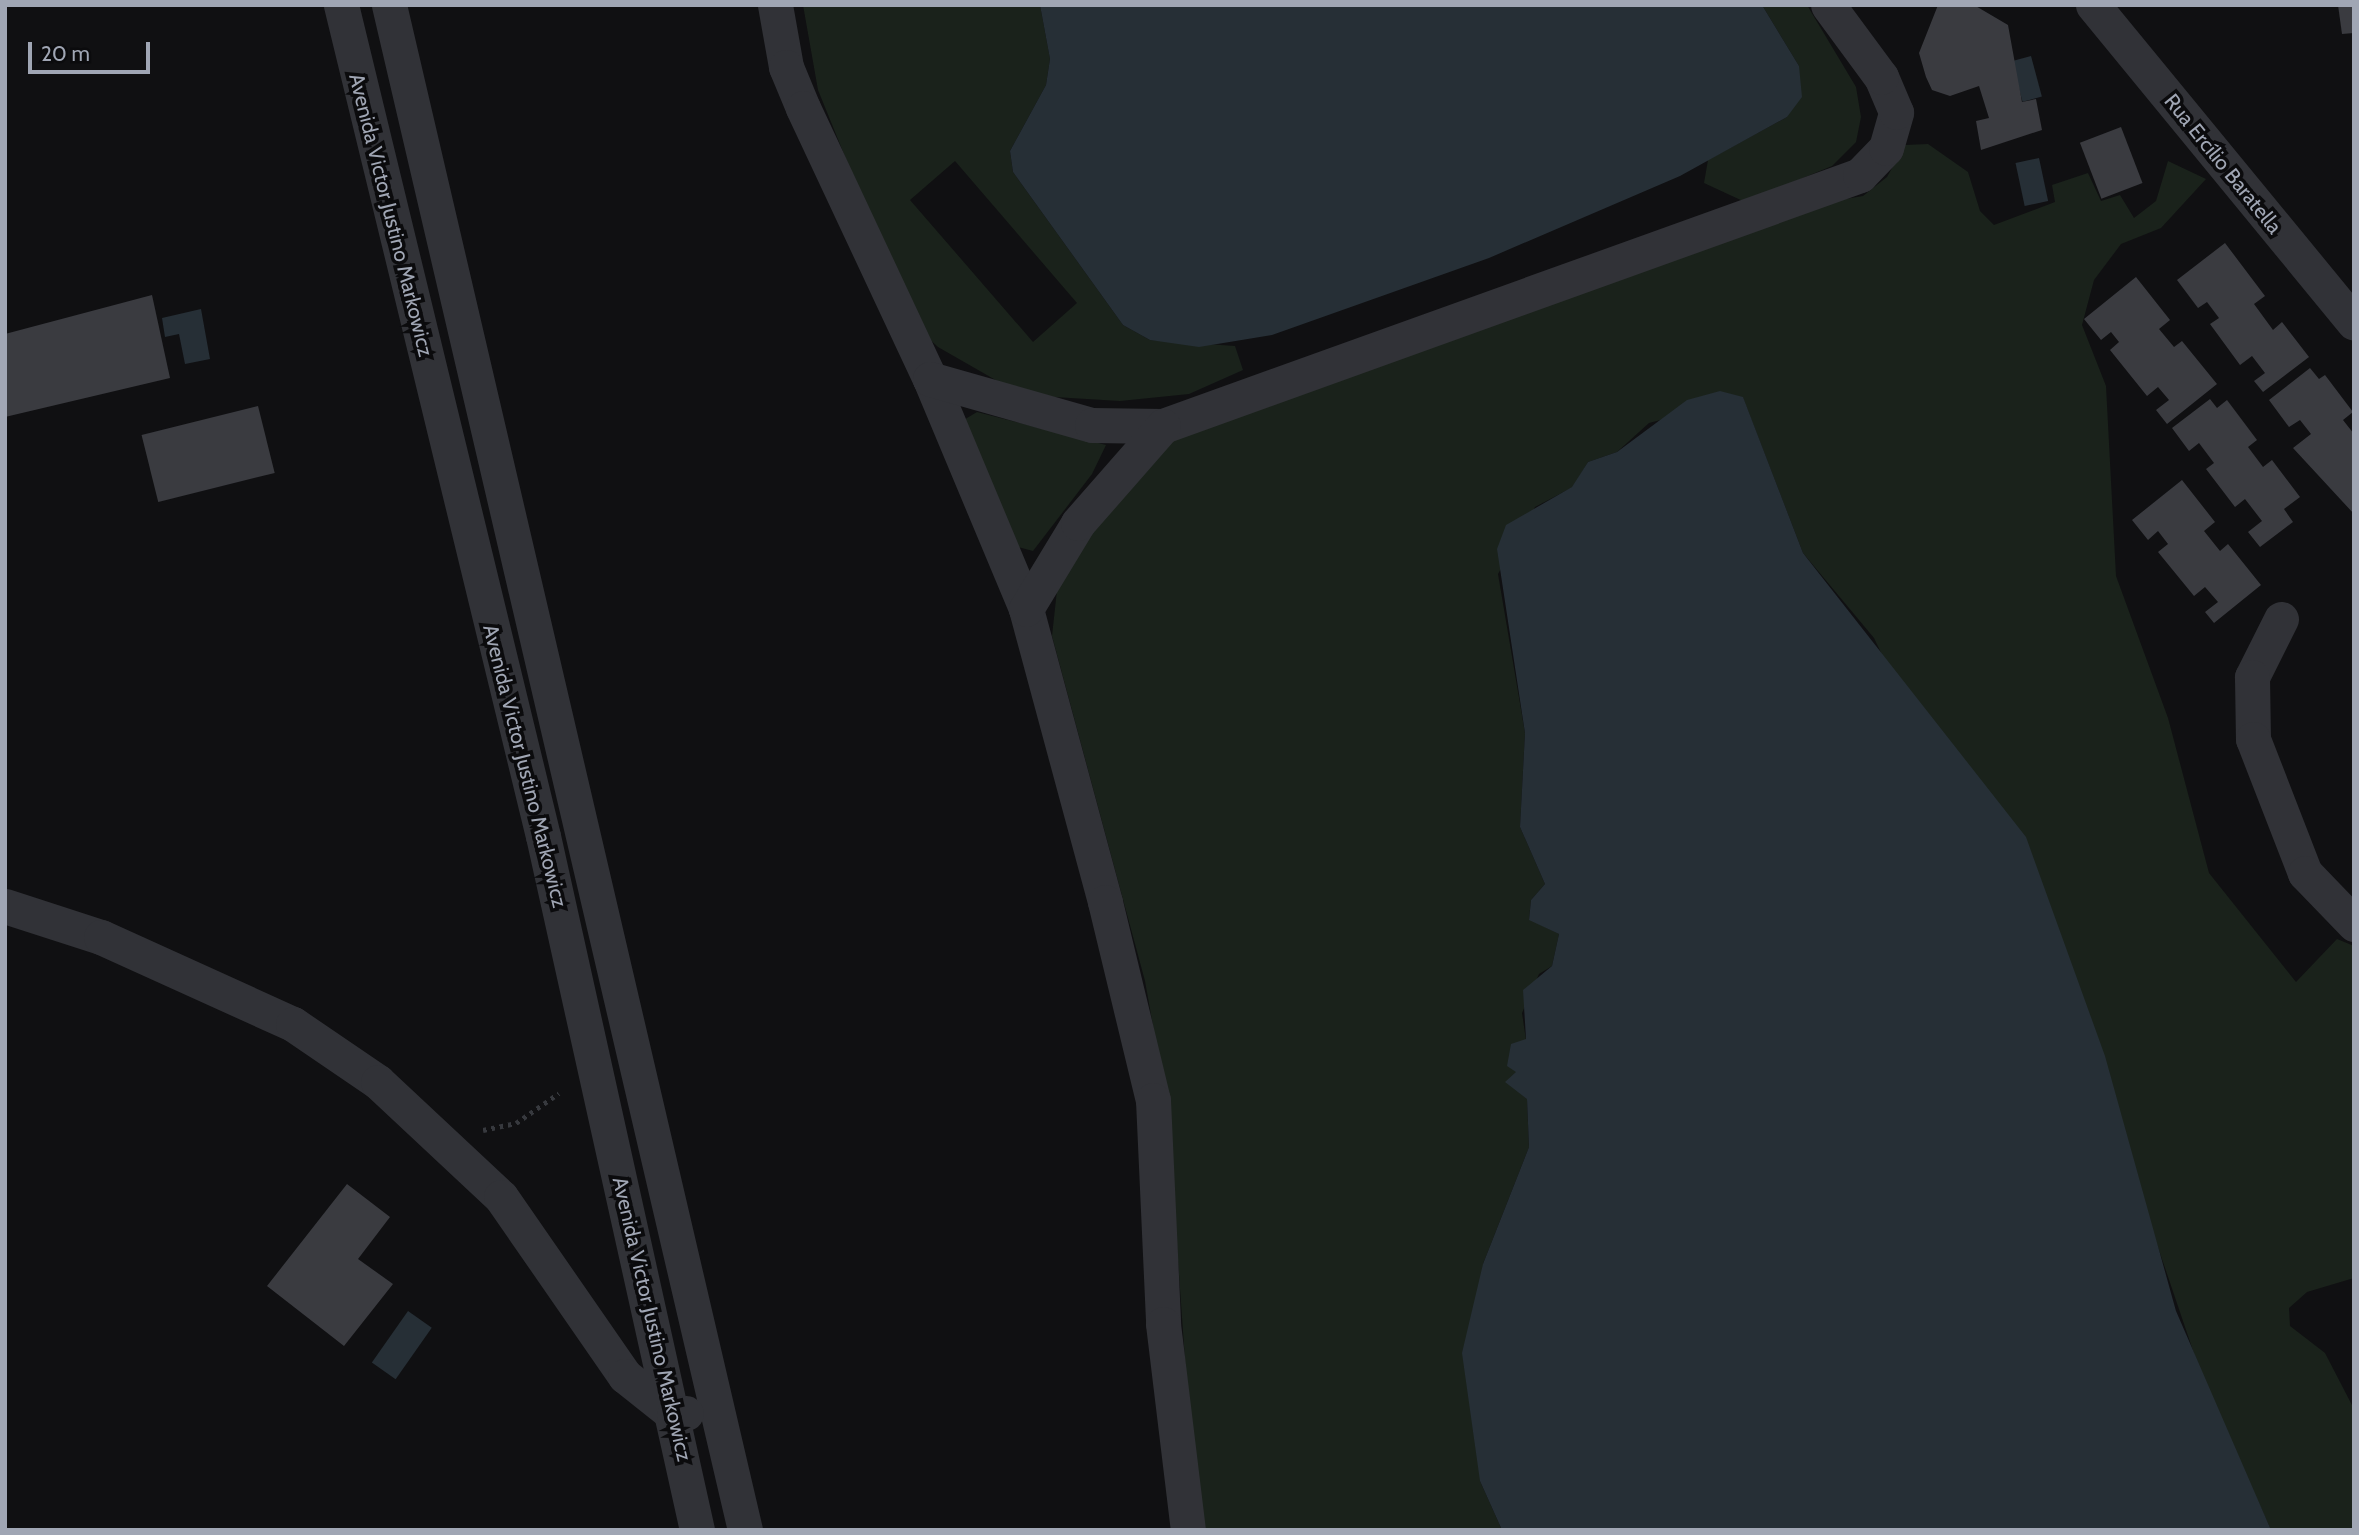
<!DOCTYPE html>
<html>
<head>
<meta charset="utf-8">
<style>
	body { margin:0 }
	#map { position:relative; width:2359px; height:1535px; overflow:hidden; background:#101012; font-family:Cabin,sans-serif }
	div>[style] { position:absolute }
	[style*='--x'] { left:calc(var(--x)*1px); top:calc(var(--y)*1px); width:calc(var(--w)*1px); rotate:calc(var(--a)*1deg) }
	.green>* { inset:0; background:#1a221b }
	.water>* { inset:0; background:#262f36; transform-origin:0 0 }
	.building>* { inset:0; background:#3a3b40; transform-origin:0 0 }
	.path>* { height:4.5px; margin-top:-2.25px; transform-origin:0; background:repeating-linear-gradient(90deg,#37393e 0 3.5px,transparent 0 8.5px) }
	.street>* { height:35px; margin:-17.5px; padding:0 17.5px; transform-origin:17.5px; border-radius:17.5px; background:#313237 }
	span { translate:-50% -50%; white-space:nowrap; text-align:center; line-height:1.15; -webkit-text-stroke:7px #0b0b0d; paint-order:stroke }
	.street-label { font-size:21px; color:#a0a6b4 }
	.frame { position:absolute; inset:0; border:7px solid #a0a6b4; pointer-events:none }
	.scale { position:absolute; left:28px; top:42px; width:122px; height:32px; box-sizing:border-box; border:4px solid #a0a6b4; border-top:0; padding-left:9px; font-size:21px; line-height:24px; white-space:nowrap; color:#a0a6b4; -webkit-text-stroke:5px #0b0b0d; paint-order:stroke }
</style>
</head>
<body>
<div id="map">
	<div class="green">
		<i style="clip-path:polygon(evenodd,803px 5px,1040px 5px,1050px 59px,1046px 85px,1010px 151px,1013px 172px,1123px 325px,1150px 340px,1235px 346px,1243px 370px,1189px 394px,1120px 401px,1054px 397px,1006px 386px,938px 347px,913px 324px,818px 90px,803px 5px,955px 161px,1077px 303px,1033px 342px,910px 200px,955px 161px)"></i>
		<i style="clip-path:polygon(1762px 5px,1807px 5px,1856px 87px,1861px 117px,1856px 142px,1832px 166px,1745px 202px,1704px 183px,1708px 160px,1787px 117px,1799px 66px)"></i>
		<i style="clip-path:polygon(1928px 144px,1968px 172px,1980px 211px,1994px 225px,2055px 202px,2052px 185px,2088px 173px,2101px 201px,2120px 195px,2134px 218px,2156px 201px,2168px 161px,2206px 179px,2161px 228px,2121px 244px,2094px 280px,2082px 325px,2106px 386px,2116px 576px,2168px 718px,2209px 873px,2296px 982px,2337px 939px,2354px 946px,2354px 1278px,2307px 1292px,2289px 1308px,2290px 1326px,2325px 1353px,2354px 1409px,2354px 1530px,2271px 1530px,2204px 1383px,2141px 1197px,1874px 638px,1803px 553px,1743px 398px,1649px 423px,1617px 452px,1588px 462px,1573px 487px,1535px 507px,1498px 574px,1525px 733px,1520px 827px,1545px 884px,1531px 900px,1529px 919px,1559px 934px,1552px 966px,1539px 974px,1522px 1013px,1526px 1040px,1517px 1072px,1527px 1099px,1529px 1147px,1483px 1264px,1480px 1481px,1502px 1530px,1197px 1530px,1167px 1104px,1145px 981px,1052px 636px,1058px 581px,1150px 451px,1185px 432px,1781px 210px,1863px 196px,1887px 177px,1905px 145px)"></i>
		<i style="clip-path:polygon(977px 412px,1106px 445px,1092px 474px,1033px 551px,1018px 547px,962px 421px)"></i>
	</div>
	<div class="water">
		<i style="clip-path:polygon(1040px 5px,1762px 5px,1799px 66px,1802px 97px,1787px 117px,1680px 176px,1489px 258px,1272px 335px,1199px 347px,1150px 340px,1123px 325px,1013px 172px,1010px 151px,1046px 85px,1050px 59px)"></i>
		<i style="left:2031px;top:56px;width:42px;height:20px;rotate:75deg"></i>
		<i style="left:2039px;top:158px;width:44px;height:24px;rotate:78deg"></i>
		<i style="clip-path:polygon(201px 309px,210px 359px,185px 364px,179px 334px,165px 337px,162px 318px)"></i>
		<i style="clip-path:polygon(1720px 391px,1743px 397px,1803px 553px,2026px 837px,2105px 1056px,2176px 1311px,2271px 1530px,1502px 1530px,1480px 1481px,1462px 1353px,1483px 1264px,1529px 1147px,1527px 1099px,1505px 1082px,1516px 1072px,1507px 1066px,1511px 1044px,1526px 1039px,1523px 990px,1552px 966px,1559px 934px,1529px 920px,1531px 900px,1545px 884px,1520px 827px,1525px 733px,1497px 549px,1506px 525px,1572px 487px,1588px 462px,1617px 452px,1687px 400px)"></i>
		<i style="left:408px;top:1311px;width:29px;height:63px;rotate:35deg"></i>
	</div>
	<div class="building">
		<i style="clip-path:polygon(1938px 5px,1974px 5px,2008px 25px,2022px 102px,2036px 99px,2042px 130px,1981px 150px,1976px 121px,1989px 118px,1979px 86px,1950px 96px,1932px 90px,1926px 77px,1919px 53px)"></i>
		<i style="clip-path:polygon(2338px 5px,2354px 5px,2354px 33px,2342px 34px)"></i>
		<i style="left:2121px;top:127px;width:60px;height:44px;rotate:69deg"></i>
		<i style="clip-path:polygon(2225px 243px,2265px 296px,2254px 304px,2273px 330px,2282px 322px,2309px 357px,2263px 392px,2254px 381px,2265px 373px,2252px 356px,2240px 365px,2210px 324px,2219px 318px,2207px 302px,2198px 308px,2177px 280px)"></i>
		<i style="clip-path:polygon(2136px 277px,2170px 320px,2159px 329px,2174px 347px,2182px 341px,2217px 384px,2167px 424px,2156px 410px,2169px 400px,2158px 387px,2147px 396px,2110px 350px,2119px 342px,2111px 332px,2101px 340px,2084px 319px)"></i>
		<i style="clip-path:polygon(152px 295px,170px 378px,5px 417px,5px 334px)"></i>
		<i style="clip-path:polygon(2310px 368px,2319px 379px,2325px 375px,2353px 412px,2343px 420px,2354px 434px,2354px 514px,2293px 448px,2311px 434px,2300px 420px,2289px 427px,2269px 400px)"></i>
		<i style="clip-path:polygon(2210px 399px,2217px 408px,2227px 400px,2257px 440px,2248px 447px,2263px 467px,2272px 460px,2300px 497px,2284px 509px,2293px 522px,2260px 547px,2248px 532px,2262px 521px,2245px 499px,2235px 507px,2206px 469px,2214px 463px,2199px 443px,2189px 451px,2172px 428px)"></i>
		<i style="left:258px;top:406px;width:69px;height:120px;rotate:76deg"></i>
		<i style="clip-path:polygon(2182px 480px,2215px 522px,2204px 531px,2220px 551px,2228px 544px,2261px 585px,2214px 623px,2205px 612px,2218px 602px,2205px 587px,2194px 596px,2158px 552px,2168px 544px,2158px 531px,2148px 540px,2132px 520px)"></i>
		<i style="clip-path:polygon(347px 1184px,390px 1217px,358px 1259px,393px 1284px,344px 1346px,267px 1286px)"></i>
	</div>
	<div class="path">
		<i style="--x:483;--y:1130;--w:34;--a:-12"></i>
		<i style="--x:516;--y:1123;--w:52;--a:-34.9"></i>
	</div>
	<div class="street">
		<i style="--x:341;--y:5;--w:855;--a:76.34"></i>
		<i style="--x:543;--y:836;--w:711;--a:77.49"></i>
		<i style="--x:389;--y:5;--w:1566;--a:76.86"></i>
		<i style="--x:775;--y:5;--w:63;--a:79.9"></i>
		<i style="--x:786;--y:67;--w:44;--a:67.5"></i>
		<i style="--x:803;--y:108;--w:299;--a:64.9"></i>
		<i style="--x:930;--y:379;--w:249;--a:67.3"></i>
		<i style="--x:1026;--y:609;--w:303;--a:74.9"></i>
		<i style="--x:1105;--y:902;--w:204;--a:76.4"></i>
		<i style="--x:1153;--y:1100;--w:224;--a:87.4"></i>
		<i style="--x:1163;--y:1324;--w:208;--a:83.1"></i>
		<i style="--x:2093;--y:5;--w:411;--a:50.6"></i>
		<i style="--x:930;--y:379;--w:168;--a:15.9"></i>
		<i style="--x:1092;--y:425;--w:71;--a:0.8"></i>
		<i style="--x:1163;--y:426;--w:741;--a:-19.8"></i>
		<i style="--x:1860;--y:175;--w:37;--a:-46"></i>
		<i style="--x:1886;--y:148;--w:37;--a:-74"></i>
		<i style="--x:1896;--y:112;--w:38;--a:-113"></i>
		<i style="--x:1881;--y:77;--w:89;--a:-126.4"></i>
		<i style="--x:1026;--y:609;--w:100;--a:-58.8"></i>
		<i style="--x:1078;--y:523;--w:129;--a:-48.8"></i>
		<i style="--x:2281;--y:619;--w:65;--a:116.6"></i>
		<i style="--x:2252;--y:677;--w:62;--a:89.1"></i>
		<i style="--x:2253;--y:739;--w:144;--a:68.8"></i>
		<i style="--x:2305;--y:873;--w:71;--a:46.1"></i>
		<i style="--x:5;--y:906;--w:101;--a:17.9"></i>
		<i style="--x:101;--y:937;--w:211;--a:24.4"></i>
		<i style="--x:293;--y:1024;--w:103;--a:34.3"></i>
		<i style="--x:378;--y:1082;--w:168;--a:43.1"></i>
		<i style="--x:501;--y:1197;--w:218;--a:55.3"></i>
		<i style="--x:625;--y:1376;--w:63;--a:38.5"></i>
		<i style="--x:674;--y:1415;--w:12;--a:-9"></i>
	</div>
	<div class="street-label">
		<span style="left:2223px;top:164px;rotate:51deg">Rua Ercílio Baratella</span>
		<span style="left:391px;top:215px;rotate:76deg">Avenida Victor Justino Markowicz</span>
		<span style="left:525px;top:766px;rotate:76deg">Avenida Victor Justino Markowicz</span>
		<span style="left:652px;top:1319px;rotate:77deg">Avenida Victor Justino Markowicz</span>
	</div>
	<div class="frame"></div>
	<div class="scale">20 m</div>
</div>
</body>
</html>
